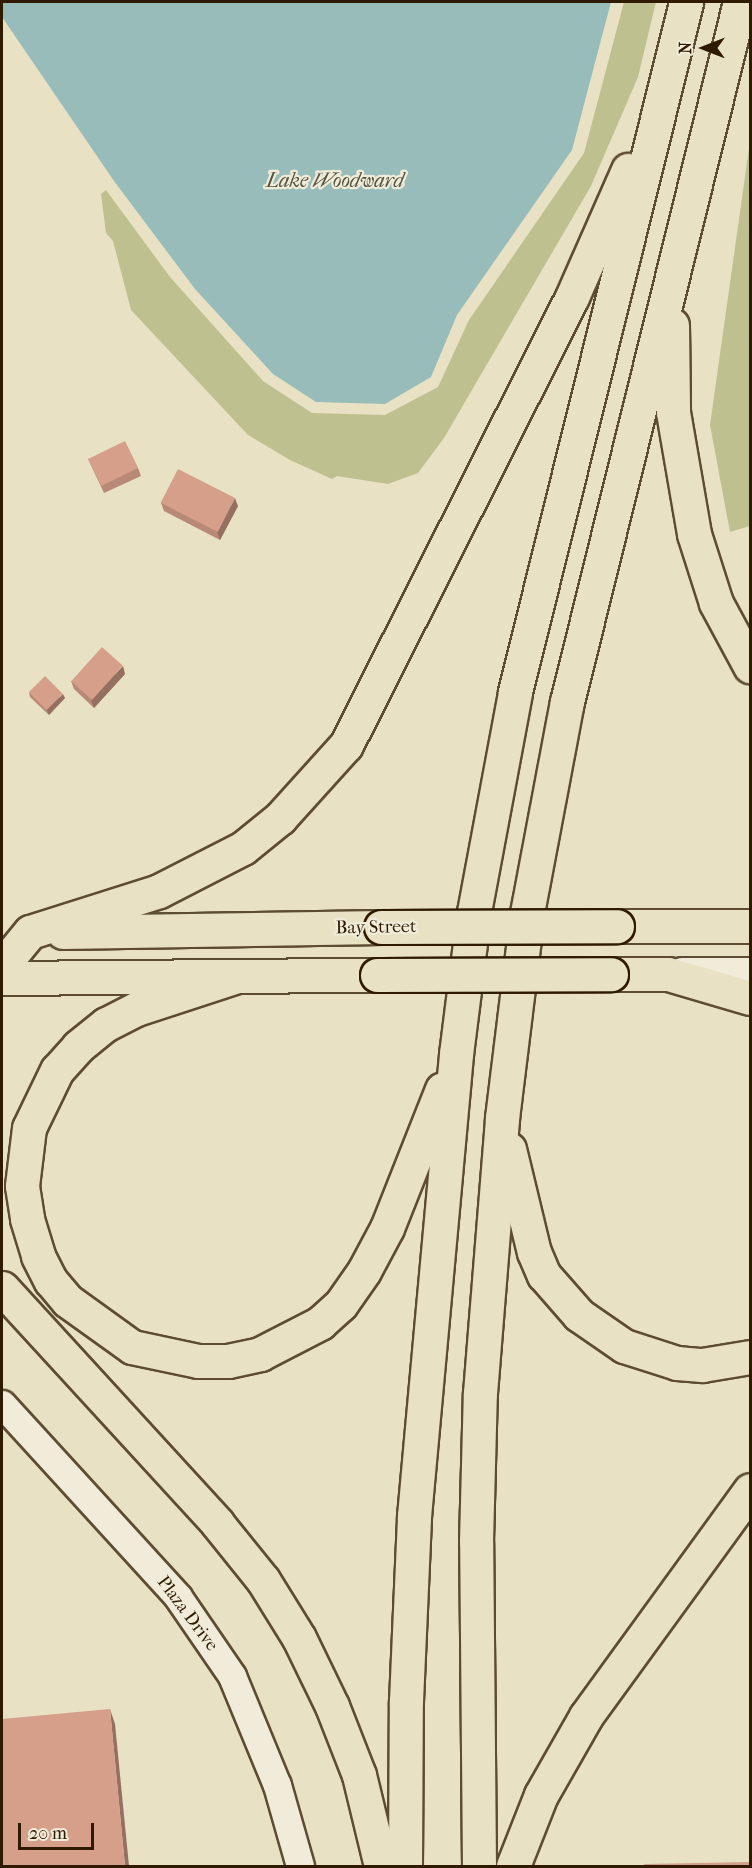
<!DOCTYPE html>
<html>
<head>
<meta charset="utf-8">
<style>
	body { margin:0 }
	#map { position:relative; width:752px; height:1868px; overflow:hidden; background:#e8e1c4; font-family:"IM FELL French Canon",serif }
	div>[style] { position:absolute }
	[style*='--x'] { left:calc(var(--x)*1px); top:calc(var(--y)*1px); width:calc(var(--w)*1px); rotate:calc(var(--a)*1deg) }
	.green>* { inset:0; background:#bec18f }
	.water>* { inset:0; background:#98bcba }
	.roads { filter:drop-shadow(2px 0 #5d4c31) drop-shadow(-2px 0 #5d4c31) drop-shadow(0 2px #5d4c31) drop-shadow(0 -2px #5d4c31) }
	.street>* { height:27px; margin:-13.5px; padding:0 13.5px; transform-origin:13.5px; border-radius:13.5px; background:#f0ecd9 }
	.secondary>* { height:33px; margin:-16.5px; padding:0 16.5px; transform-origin:16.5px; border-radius:16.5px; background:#f0ecd9 }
	.primary>* { height:33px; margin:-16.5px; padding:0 16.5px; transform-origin:16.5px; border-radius:16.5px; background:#e8e1c4 }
	.bridges { filter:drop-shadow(2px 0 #2f1a00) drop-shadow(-2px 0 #2f1a00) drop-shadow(0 2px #2f1a00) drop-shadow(0 -2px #2f1a00) }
	.primary-bridge>* { height:33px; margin:-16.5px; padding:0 16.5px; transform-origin:16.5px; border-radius:16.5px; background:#e8e1c4 }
	.wall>* { inset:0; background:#b78976 }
	.shaded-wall>* { inset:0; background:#956f60 }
	.building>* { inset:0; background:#d59f89; transform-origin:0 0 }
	span { translate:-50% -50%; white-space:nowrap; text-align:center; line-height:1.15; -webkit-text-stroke:4.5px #f0ecd9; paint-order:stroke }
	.street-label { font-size:18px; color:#2f1a00 }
	.water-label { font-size:20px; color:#545341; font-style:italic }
	.frame { position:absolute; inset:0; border:3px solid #2f1a00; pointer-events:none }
	.north { position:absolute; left:674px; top:18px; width:60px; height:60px; -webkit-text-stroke:4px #f0ecd9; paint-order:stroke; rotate:270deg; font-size:16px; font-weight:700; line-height:24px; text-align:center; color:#2f1a00 }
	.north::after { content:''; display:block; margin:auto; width:21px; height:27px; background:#2f1a00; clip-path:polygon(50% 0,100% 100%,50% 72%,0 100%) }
	.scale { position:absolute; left:18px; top:1823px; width:76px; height:27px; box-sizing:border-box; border:3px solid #2f1a00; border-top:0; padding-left:8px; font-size:18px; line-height:21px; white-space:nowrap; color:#2f1a00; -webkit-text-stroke:4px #f0ecd9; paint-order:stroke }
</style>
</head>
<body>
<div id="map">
	<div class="green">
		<i style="clip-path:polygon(624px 2px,656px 2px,638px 77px,591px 186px,444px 438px,418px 473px,388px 484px,337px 476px,332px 479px,290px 460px,248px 435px,131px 310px,113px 241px,106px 233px,101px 194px,106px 190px,170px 277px,263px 381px,312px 413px,385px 415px,438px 387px,469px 320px,584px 153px)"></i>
		<i style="clip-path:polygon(750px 141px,750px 526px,730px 532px,710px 425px)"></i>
	</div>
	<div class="water">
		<i style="clip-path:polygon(2px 2px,611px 2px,572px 150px,457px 315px,431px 377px,385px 404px,316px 402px,273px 374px,195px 289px,114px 181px,2px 17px)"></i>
	</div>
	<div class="roads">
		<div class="street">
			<i style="--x:2;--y:1404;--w:261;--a:47.6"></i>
			<i style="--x:178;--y:1597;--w:96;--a:55.6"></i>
			<i style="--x:232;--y:1676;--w:118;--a:67.6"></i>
			<i style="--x:277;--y:1785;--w:84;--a:74.1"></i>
		</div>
		<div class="secondary">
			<i style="--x:682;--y:974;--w:68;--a:0"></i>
		</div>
		<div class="primary">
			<i style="--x:672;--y:325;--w:87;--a:89.3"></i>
			<i style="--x:673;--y:412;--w:124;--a:80.2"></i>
			<i style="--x:694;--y:534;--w:72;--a:72.3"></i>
			<i style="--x:716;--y:603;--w:72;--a:61.6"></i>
			<i style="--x:617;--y:926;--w:133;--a:0"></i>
			<i style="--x:63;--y:932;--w:318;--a:-0.9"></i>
			<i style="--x:2;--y:966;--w:44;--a:-50.5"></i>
			<i style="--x:30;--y:932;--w:135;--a:-17.6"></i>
			<i style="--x:159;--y:891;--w:94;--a:-27.1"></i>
			<i style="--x:243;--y:848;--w:48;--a:-39"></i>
			<i style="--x:280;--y:818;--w:98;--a:-47.9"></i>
			<i style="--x:346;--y:745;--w:502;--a:-63.23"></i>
			<i style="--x:572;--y:297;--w:139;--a:-66.2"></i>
			<i style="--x:611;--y:974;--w:57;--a:0"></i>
			<i style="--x:668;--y:974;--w:85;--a:16.3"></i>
			<i style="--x:234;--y:977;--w:103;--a:161.9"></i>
			<i style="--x:136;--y:1009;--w:34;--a:153"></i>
			<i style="--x:106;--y:1024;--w:36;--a:141"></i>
			<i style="--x:78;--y:1047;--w:31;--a:132"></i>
			<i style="--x:57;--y:1070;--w:64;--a:115.8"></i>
			<i style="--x:29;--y:1128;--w:58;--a:96.9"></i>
			<i style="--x:22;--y:1186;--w:33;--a:81"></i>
			<i style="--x:27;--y:1219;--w:39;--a:73"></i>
			<i style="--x:38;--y:1256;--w:28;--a:63"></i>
			<i style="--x:51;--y:1281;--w:26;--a:50"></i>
			<i style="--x:68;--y:1301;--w:79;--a:35.7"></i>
			<i style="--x:132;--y:1347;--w:67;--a:12"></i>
			<i style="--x:198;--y:1361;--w:30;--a:0"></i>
			<i style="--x:228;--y:1361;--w:33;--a:-12"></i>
			<i style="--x:260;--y:1354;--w:68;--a:-27.3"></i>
			<i style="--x:320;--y:1323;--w:28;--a:-42"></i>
			<i style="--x:341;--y:1304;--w:40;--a:-55.1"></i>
			<i style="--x:364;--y:1271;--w:49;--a:-61.9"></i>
			<i style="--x:387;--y:1228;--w:149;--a:-68.4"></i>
			<i style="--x:2;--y:978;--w:375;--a:-0.5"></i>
			<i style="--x:509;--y:1149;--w:106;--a:76.4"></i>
			<i style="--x:534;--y:1252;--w:25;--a:67"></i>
			<i style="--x:544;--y:1275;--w:53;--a:48.8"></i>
			<i style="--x:579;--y:1315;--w:55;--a:34.6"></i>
			<i style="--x:624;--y:1346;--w:56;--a:17.8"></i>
			<i style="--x:677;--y:1363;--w:25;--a:5"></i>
			<i style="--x:702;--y:1365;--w:49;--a:-9.5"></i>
			<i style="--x:2;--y:1288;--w:319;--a:47.5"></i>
			<i style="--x:217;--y:1523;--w:73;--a:51.1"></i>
			<i style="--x:263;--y:1580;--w:68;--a:58.2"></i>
			<i style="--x:299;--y:1638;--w:76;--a:64.1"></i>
			<i style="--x:332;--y:1706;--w:74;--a:68.6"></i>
			<i style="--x:359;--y:1775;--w:94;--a:76.4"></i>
			<i style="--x:405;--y:1866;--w:165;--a:-89.7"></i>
			<i style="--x:406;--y:1701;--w:185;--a:-87.5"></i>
			<i style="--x:414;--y:1516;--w:464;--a:-84.8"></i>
			<i style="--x:456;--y:1054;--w:143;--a:-82.8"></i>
			<i style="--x:474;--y:912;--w:224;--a:-79.4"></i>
			<i style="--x:515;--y:692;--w:711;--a:-76.08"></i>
			<i style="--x:479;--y:1866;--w:325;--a:-90.5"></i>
			<i style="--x:476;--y:1541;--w:148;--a:-88.5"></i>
			<i style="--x:480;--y:1393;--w:276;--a:-85.4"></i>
			<i style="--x:502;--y:1118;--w:207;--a:-83"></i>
			<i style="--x:527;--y:913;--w:215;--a:-79.3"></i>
			<i style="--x:567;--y:702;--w:721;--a:-76.12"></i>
			<i style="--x:513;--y:1866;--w:76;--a:-68.5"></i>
			<i style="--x:541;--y:1795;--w:91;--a:-60.3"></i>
			<i style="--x:586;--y:1716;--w:279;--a:-54"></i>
		</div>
	</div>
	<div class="bridges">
		<div class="primary-bridge">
			<i style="--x:381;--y:927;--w:236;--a:-0.2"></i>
			<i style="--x:377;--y:975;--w:234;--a:-0.2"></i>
		</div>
	</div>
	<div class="wall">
		<i style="clip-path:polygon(88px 459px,138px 468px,141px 476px,104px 493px)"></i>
		<i style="clip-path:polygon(161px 503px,238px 506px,220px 540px,164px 511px)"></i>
		<i style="clip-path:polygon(125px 674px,94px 708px,74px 689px,71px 681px)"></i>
		<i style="clip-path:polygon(29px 693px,65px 698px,49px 715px,30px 697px)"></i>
	</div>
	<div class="shaded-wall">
		<i style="clip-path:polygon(235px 498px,238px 506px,220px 540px,217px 532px)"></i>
		<i style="clip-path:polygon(123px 666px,125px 674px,94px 708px,91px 700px)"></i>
		<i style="clip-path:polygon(63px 694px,65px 698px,49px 715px,47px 710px)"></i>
		<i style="clip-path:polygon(110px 1709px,115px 1724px,129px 1866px,125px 1866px)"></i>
	</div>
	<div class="building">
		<i style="left:125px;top:441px;width:30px;height:41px;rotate:64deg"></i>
		<i style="left:178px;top:469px;width:64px;height:38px;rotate:27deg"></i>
		<i style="left:102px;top:647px;width:28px;height:46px;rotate:42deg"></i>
		<i style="left:45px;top:676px;width:25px;height:23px;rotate:45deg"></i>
		<i style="clip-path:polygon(110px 1709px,125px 1866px,2px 1866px,2px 1719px)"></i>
		<i style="clip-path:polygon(750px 1862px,750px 1866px,644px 1866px,644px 1864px)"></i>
	</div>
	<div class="street-label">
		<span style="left:376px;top:928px;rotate:-1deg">Bay Street</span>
		<span style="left:187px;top:1614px;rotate:53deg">Plaza Drive</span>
	</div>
	<div class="water-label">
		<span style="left:335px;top:180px">Lake Woodward</span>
	</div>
	<div class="frame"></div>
	<div class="north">N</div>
	<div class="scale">20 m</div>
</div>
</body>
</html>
